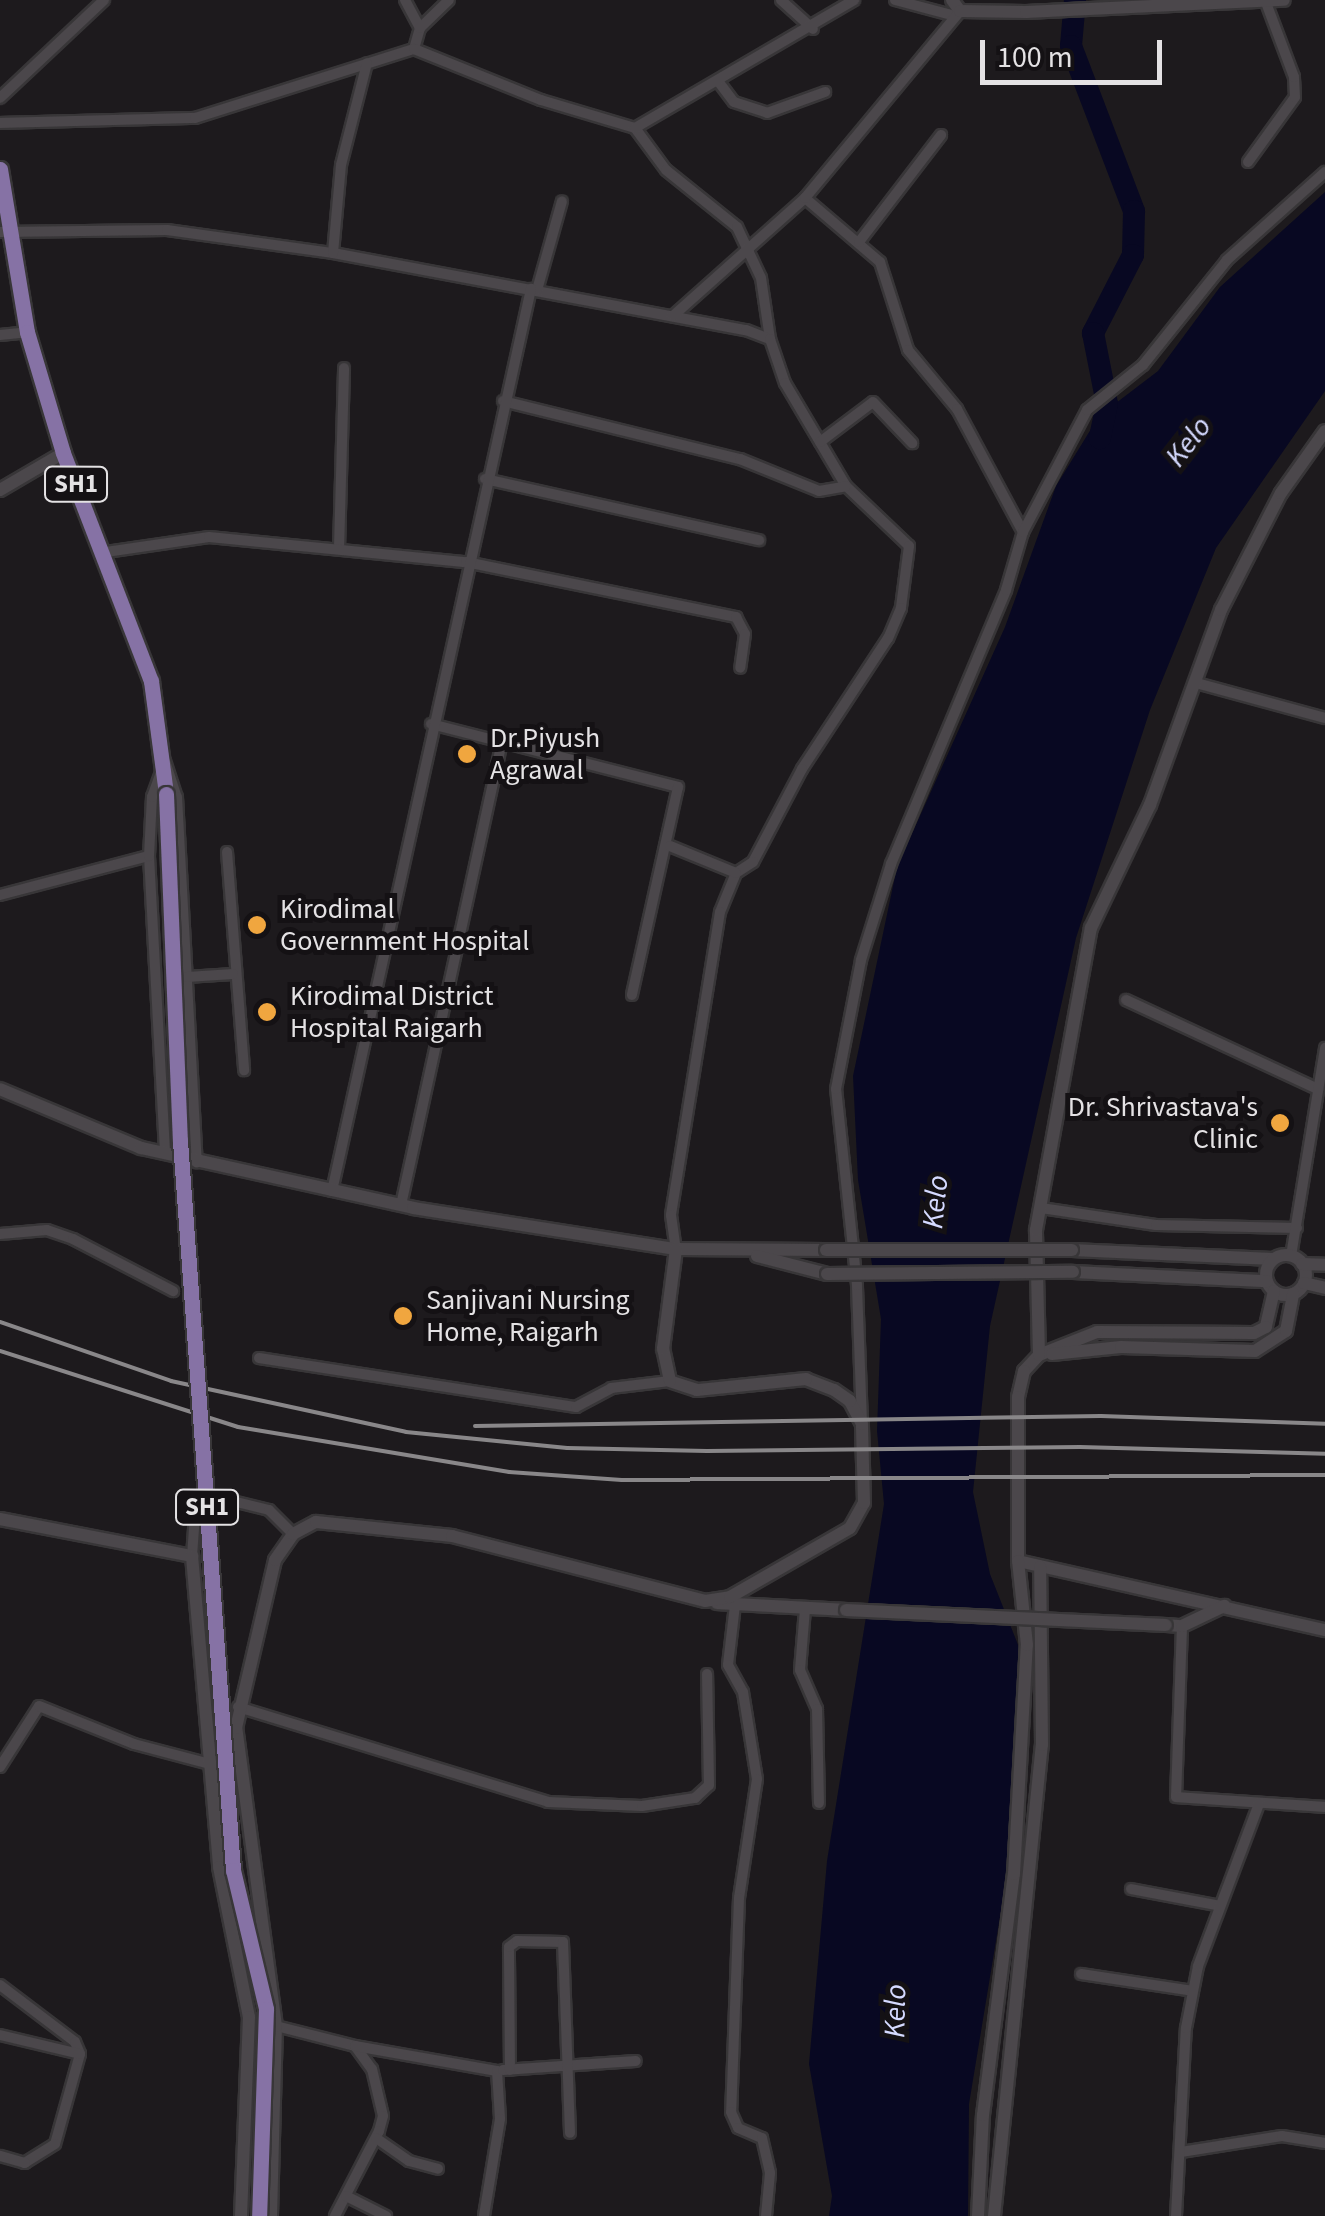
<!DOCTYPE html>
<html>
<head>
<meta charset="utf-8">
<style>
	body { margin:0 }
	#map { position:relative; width:1325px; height:2216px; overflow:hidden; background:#1d1a1d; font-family:"Source Sans 3",sans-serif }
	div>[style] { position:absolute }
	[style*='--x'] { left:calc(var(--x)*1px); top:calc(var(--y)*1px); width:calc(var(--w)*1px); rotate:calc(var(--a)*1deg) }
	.water>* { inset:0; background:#080822 }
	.river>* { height:22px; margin:-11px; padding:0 11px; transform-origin:11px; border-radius:11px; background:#080822 }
	.roads { filter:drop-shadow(2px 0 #383638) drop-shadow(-2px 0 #383638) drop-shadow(0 2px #383638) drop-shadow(0 -2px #383638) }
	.minor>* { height:10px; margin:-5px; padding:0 5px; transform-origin:5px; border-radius:5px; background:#4b474b }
	.tertiary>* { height:12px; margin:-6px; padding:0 6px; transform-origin:6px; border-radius:6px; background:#4b474b }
	.tertiary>.ring { margin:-6px; padding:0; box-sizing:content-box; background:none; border:12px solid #4b474b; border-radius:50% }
	.primary>* { height:15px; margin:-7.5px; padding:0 7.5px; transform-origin:7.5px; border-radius:7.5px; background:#8672a5 }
	.rail>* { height:4px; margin:-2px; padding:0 2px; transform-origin:2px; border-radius:2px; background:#898789 }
	.bridges { filter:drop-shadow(2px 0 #383638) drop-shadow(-2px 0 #383638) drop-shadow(0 2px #383638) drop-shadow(0 -2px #383638) }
	.tertiary-bridge>* { height:12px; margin:-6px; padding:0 6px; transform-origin:6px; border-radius:6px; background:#4b474b }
	.primary-bridge>* { height:15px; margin:-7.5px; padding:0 7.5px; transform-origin:7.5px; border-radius:7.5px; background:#8672a5 }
	.dots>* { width:28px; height:28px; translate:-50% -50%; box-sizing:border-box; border:5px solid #141114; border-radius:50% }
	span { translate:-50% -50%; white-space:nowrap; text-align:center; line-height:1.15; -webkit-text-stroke:10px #141114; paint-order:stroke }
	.shield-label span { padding:2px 8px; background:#141114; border:2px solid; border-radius:8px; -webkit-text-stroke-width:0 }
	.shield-label { font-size:25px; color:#e4e2e4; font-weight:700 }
	.poi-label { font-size:28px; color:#e4e2e4 }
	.left { translate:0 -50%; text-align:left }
	.right { translate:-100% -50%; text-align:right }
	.water-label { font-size:30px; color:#d5daff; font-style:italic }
	.scale { position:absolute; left:980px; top:40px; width:182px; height:45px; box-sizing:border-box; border:5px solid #e4e2e4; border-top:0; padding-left:12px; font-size:30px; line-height:35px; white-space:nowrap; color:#e4e2e4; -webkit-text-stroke:8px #141114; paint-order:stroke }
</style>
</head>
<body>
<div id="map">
	<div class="water">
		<i style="clip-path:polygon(1325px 192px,1325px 391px,1216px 548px,1150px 710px,1076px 938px,990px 1326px,973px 1492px,990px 1574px,1024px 1660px,1017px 1814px,969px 2104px,968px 2216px,829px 2216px,832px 2196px,809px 2064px,827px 1861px,884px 1504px,877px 1431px,881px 1319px,858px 1180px,853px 1076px,897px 867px,1005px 627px,1056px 486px,1099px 416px,1158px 371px,1220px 287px)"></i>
	</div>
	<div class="river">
		<i style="--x:1075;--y:0;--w:46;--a:95"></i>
		<i style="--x:1071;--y:46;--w:177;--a:69.1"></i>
		<i style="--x:1134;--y:211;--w:44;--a:91.3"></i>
		<i style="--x:1133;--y:255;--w:88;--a:117.1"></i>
		<i style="--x:1093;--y:333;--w:72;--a:78.8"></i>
		<i style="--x:1107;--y:404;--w:35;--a:102"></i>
	</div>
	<div class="roads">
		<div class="minor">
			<i style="--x:405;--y:0;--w:32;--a:62"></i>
			<i style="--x:420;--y:28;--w:22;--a:106"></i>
			<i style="--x:781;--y:0;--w:43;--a:42.2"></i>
			<i style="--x:895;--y:0;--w:62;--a:14.9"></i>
			<i style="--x:420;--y:28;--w:40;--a:-44"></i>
			<i style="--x:718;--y:81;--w:26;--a:53"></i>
			<i style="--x:734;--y:102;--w:35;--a:18"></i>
			<i style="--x:767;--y:113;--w:62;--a:-19.9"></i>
			<i style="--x:0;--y:98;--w:143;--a:-43.3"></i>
			<i style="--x:0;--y:123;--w:195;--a:-1.5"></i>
			<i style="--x:195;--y:118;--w:230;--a:-17.5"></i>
			<i style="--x:414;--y:49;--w:137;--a:21.9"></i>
			<i style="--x:541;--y:100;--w:98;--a:16.6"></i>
			<i style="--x:635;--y:128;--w:52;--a:53.6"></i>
			<i style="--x:666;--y:170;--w:91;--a:38.8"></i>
			<i style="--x:737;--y:227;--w:56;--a:64.8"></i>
			<i style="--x:761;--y:278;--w:62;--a:81.6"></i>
			<i style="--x:635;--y:128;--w:254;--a:-30.3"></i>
			<i style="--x:1248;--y:162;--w:80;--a:-54.1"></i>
			<i style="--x:1295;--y:97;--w:20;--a:-93"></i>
			<i style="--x:1294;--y:77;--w:77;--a:-110.6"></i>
			<i style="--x:805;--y:198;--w:99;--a:40.5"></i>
			<i style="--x:880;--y:262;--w:92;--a:72.3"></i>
			<i style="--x:908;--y:350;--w:77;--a:50.3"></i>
			<i style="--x:957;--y:409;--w:140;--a:61.8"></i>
			<i style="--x:0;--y:232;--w:167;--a:-0.7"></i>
			<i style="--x:167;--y:230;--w:168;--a:7.9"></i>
			<i style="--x:333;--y:253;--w:420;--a:10.6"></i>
			<i style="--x:746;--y:330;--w:26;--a:21"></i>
			<i style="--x:770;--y:339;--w:46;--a:71.2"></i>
			<i style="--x:785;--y:383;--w:120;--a:59.4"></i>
			<i style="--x:846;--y:486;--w:87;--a:43.6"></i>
			<i style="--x:909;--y:546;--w:63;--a:97.4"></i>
			<i style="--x:901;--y:608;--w:33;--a:113"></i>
			<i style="--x:888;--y:638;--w:157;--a:123.3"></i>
			<i style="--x:802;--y:769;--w:105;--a:117.8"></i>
			<i style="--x:753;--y:862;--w:20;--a:147"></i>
			<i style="--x:736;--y:873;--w:42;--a:112.3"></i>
			<i style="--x:720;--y:912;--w:307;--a:99.2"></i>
			<i style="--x:671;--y:1215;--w:34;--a:82"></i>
			<i style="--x:859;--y:242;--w:135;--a:-52.5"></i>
			<i style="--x:333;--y:253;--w:88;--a:-84.8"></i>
			<i style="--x:341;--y:165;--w:105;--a:-75.7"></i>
			<i style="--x:537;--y:290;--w:92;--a:-74.3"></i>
			<i style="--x:673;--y:316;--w:177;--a:-41.8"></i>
			<i style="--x:805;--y:198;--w:243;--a:-50.3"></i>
			<i style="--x:0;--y:335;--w:27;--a:-6"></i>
			<i style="--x:503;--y:401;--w:244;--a:13.8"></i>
			<i style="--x:740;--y:459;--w:85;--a:22.1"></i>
			<i style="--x:819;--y:491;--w:27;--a:-10"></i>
			<i style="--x:820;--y:442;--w:66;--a:-37"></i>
			<i style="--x:873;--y:402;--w:57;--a:46.4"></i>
			<i style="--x:485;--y:479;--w:281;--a:12.6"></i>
			<i style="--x:339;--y:549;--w:181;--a:-88.4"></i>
			<i style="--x:106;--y:552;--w:104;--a:-8.3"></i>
			<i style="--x:209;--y:537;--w:258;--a:5.6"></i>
			<i style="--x:466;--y:562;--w:276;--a:11.5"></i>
			<i style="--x:736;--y:617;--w:19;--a:62"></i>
			<i style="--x:745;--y:634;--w:34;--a:98"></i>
			<i style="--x:1196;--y:683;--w:134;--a:15.2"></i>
			<i style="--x:431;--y:724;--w:255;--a:14.3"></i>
			<i style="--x:678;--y:787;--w:213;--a:102.5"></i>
			<i style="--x:165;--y:761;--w:38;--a:72"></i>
			<i style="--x:177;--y:797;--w:366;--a:86.9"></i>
			<i style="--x:670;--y:846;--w:71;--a:22.2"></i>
			<i style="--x:227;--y:852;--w:219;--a:85.5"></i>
			<i style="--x:149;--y:856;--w:298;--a:86.9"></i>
			<i style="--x:0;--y:895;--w:154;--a:-14.7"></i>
			<i style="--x:149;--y:856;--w:59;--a:-87.1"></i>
			<i style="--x:152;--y:797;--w:27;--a:-70"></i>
			<i style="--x:187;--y:977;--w:46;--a:-3.7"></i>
			<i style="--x:1126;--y:1000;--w:212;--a:24.9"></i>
			<i style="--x:332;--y:1191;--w:924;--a:-77.56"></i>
			<i style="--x:401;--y:1205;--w:476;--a:-77.7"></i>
			<i style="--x:1041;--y:1208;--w:116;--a:8.4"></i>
			<i style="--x:1156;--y:1225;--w:141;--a:1.2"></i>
			<i style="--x:0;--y:1234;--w:47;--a:-4.9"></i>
			<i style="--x:47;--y:1230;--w:28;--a:19"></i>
			<i style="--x:73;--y:1239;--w:113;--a:27.5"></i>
			<i style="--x:1291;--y:1256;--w:211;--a:-80.7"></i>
			<i style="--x:259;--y:1358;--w:321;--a:8.8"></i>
			<i style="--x:576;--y:1407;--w:40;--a:-28"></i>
			<i style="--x:611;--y:1388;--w:59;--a:-6.8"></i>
			<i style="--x:862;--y:1423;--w:138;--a:-92.1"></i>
			<i style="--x:857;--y:1285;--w:197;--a:-96.1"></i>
			<i style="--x:836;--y:1089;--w:131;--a:-79"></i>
			<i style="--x:861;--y:960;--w:101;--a:-72.6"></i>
			<i style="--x:891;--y:864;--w:297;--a:-67.2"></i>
			<i style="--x:1006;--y:590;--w:60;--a:-73.7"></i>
			<i style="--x:1023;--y:532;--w:138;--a:-62.3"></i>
			<i style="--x:1087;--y:410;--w:72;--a:-38.8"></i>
			<i style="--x:1143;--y:365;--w:134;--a:-51.3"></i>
			<i style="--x:1227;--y:260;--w:132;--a:-41.9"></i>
			<i style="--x:192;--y:1556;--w:55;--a:-85.8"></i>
			<i style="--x:196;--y:1501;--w:11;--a:-41"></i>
			<i style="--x:204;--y:1494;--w:67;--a:13.8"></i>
			<i style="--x:269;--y:1510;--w:34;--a:45"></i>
			<i style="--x:735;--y:1605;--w:60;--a:96.7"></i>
			<i style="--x:728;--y:1665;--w:31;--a:61"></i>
			<i style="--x:743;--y:1692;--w:88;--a:80.9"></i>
			<i style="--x:757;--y:1779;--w:120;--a:98.6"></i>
			<i style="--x:739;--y:1898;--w:214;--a:92.1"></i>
			<i style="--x:731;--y:2112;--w:17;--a:66"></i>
			<i style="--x:738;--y:2128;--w:26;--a:23"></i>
			<i style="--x:762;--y:2138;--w:36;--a:77"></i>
			<i style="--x:770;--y:2173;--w:43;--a:95.3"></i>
			<i style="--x:805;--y:1609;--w:61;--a:94.7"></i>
			<i style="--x:800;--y:1670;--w:43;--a:66.4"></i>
			<i style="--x:817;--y:1709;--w:94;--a:88.8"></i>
			<i style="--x:1182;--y:1626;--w:171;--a:92"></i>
			<i style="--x:1176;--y:1797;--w:149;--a:3.8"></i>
			<i style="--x:238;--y:1707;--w:324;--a:17"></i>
			<i style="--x:548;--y:1802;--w:94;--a:2.4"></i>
			<i style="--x:642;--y:1806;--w:54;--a:-8.6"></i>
			<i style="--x:695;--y:1798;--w:19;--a:-43"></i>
			<i style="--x:709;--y:1785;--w:111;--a:-91"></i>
			<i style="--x:0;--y:1767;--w:72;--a:-57.4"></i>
			<i style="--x:39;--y:1706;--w:102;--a:21.8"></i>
			<i style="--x:134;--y:1744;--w:79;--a:14.7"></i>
			<i style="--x:1131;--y:1889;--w:86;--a:10.7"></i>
			<i style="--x:1081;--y:1974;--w:113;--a:8.6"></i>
			<i style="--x:0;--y:1985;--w:94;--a:37.2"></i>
			<i style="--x:75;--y:2042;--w:13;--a:67"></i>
			<i style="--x:80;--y:2054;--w:93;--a:105.5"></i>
			<i style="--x:55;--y:2144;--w:36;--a:148"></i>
			<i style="--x:25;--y:2163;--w:26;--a:-164"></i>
			<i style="--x:276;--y:2026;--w:81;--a:14.2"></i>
			<i style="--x:355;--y:2046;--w:29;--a:54"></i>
			<i style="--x:372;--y:2069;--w:48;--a:76.8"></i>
			<i style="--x:383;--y:2116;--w:16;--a:105"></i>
			<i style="--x:379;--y:2131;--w:96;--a:117.4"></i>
			<i style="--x:0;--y:2035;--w:82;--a:13.4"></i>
			<i style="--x:355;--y:2046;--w:144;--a:10"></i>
			<i style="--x:497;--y:2071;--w:48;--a:86.4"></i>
			<i style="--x:500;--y:2119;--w:98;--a:99.4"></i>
			<i style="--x:503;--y:2070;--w:133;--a:-3.9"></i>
			<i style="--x:510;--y:2070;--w:123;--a:-90.5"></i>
			<i style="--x:509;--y:1947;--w:10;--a:-37"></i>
			<i style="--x:517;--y:1941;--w:46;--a:1.2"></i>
			<i style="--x:563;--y:1942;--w:191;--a:87.9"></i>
			<i style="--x:376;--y:2138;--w:40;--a:34.9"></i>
			<i style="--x:409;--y:2161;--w:30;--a:15"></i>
			<i style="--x:1181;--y:2152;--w:102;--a:-9"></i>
			<i style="--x:1282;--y:2136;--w:44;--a:9.2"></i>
			<i style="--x:346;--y:2196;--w:45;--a:26.6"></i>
			<i style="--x:1176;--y:2216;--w:188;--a:-87"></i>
			<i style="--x:1186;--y:2028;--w:63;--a:-79"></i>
			<i style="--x:1198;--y:1966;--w:173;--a:-69.4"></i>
		</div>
		<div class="tertiary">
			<i style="--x:952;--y:0;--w:14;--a:54"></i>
			<i style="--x:960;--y:11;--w:66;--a:0.9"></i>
			<i style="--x:1026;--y:12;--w:258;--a:-2.7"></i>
			<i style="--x:0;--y:490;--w:73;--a:-30.4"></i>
			<i style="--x:0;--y:1089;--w:153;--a:22.7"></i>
			<i style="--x:141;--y:1148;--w:279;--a:12.4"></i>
			<i style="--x:413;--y:1208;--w:266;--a:8.9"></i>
			<i style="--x:676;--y:1249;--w:150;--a:0.4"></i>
			<i style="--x:1072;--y:1250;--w:201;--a:2.6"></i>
			<i class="ring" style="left:1266px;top:1255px;width:28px;height:28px"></i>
			<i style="--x:757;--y:1256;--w:72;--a:14.4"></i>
			<i style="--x:1302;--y:1264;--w:23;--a:2"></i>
			<i style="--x:1073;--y:1272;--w:194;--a:2.7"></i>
			<i style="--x:1304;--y:1283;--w:22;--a:13"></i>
			<i style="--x:1274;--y:1291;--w:37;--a:103"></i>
			<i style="--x:1266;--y:1327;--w:13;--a:153"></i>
			<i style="--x:1254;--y:1333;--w:157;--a:-179.6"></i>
			<i style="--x:1097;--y:1332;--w:62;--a:158.4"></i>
			<i style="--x:1039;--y:1355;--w:22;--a:133"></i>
			<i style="--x:1024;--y:1371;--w:27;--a:103"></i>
			<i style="--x:1018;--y:1397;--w:164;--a:90"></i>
			<i style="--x:1018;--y:1561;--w:315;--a:12.7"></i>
			<i style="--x:1052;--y:1354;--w:69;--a:-5.8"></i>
			<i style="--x:1121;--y:1347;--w:134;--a:1.7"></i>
			<i style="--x:1255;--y:1351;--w:37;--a:-33"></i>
			<i style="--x:1286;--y:1331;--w:38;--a:-79"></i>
			<i style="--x:1039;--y:1355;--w:125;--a:-91.4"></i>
			<i style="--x:1036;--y:1230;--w:307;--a:-79.7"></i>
			<i style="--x:1091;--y:928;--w:136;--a:-64.4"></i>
			<i style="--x:1150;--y:805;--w:208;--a:-70"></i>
			<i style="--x:1221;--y:610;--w:131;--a:-62.9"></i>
			<i style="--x:1281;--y:493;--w:76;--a:-54.6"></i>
			<i style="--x:0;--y:1519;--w:196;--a:10.9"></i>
			<i style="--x:192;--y:1556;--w:312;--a:85"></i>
			<i style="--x:219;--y:1867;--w:153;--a:78.7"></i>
			<i style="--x:249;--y:2017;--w:199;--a:92.3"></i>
			<i style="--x:717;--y:1603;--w:129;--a:3.1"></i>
			<i style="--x:1166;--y:1625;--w:16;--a:4"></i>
			<i style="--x:1182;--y:1626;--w:47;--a:-25.5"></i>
			<i style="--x:271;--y:2216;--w:190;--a:-88.5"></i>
			<i style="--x:276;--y:2026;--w:301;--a:-97.6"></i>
			<i style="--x:236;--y:1728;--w:172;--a:-76.9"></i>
			<i style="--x:275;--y:1560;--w:32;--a:-55"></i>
			<i style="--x:293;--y:1534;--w:26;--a:-28"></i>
			<i style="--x:316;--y:1522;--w:137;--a:5.9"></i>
			<i style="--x:452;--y:1536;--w:261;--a:14.4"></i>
			<i style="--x:705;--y:1601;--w:25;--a:-9"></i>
			<i style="--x:730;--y:1597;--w:138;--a:-29.9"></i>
			<i style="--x:850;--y:1528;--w:29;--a:-61"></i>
			<i style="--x:864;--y:1503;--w:79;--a:-91.5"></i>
			<i style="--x:862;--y:1424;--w:26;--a:-118"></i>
			<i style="--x:850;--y:1401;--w:19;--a:-145"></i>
			<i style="--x:834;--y:1390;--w:30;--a:-159"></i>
			<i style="--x:806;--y:1379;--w:110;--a:174.2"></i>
			<i style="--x:697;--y:1390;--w:28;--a:-162"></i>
			<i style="--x:670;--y:1381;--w:33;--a:-102"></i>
			<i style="--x:663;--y:1349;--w:101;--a:-82.6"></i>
			<i style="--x:978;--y:2216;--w:101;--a:-87.2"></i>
			<i style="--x:983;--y:2115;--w:243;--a:-82.7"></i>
			<i style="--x:1014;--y:1874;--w:229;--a:-86.8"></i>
			<i style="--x:1027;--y:1645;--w:84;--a:-96.1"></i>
			<i style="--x:994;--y:2216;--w:473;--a:-84.2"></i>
			<i style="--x:1042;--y:1745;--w:178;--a:-90.6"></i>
		</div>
		<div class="primary">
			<i style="--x:0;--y:169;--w:165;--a:80.6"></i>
			<i style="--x:27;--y:332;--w:126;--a:73.4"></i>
			<i style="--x:63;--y:453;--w:244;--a:68.9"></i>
			<i style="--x:151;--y:681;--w:114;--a:82.4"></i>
		</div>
	</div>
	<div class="rail">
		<i style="--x:0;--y:1322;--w:181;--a:19"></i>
		<i style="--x:171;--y:1381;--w:240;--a:12.2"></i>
		<i style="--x:406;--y:1432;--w:162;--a:5.7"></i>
		<i style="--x:567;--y:1448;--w:140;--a:1.2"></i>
		<i style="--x:707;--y:1451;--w:373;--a:-0.6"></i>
		<i style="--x:1080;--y:1447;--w:245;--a:1.6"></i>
		<i style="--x:0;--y:1351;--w:250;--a:17.7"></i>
		<i style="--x:238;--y:1427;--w:275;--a:9.4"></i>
		<i style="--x:509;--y:1472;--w:113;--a:4"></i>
		<i style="--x:622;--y:1480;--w:703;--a:-0.41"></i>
		<i style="--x:475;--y:1426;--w:626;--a:-0.92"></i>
		<i style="--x:1101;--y:1416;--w:224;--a:2"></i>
	</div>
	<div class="bridges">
		<div class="tertiary-bridge">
			<i style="--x:826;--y:1250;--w:246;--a:0"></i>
			<i style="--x:827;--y:1274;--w:246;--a:-0.5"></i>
			<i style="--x:846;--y:1610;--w:320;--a:2.7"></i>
		</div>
		<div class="primary-bridge">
			<i style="--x:166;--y:794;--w:347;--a:87.7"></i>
			<i style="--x:180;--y:1141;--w:731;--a:85.84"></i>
			<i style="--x:233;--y:1870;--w:143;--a:76.6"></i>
			<i style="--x:266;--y:2009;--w:207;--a:91.9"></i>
		</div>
	</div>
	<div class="dots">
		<i style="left:467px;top:754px;background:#f0a63f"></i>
		<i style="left:257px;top:925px;background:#f0a63f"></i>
		<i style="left:267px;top:1012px;background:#f0a63f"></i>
		<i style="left:1280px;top:1123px;background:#f0a63f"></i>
		<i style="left:403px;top:1316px;background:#f0a63f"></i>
	</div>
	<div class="shield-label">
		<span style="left:76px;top:484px">SH1</span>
		<span style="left:207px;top:1507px">SH1</span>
	</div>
	<div class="poi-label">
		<span class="left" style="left:490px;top:754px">Dr.Piyush<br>Agrawal</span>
		<span class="left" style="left:280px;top:925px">Kirodimal<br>Government Hospital</span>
		<span class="left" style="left:290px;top:1012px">Kirodimal District<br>Hospital Raigarh</span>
		<span class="right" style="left:1258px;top:1123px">Dr. Shrivastava's<br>Clinic</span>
		<span class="left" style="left:426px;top:1316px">Sanjivani Nursing<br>Home, Raigarh</span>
	</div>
	<div class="water-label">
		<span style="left:1189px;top:442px;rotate:-52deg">Kelo</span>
		<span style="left:936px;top:1202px;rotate:-84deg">Kelo</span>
		<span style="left:896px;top:2011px;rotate:-89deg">Kelo</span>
	</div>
	<div class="scale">100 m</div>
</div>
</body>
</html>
